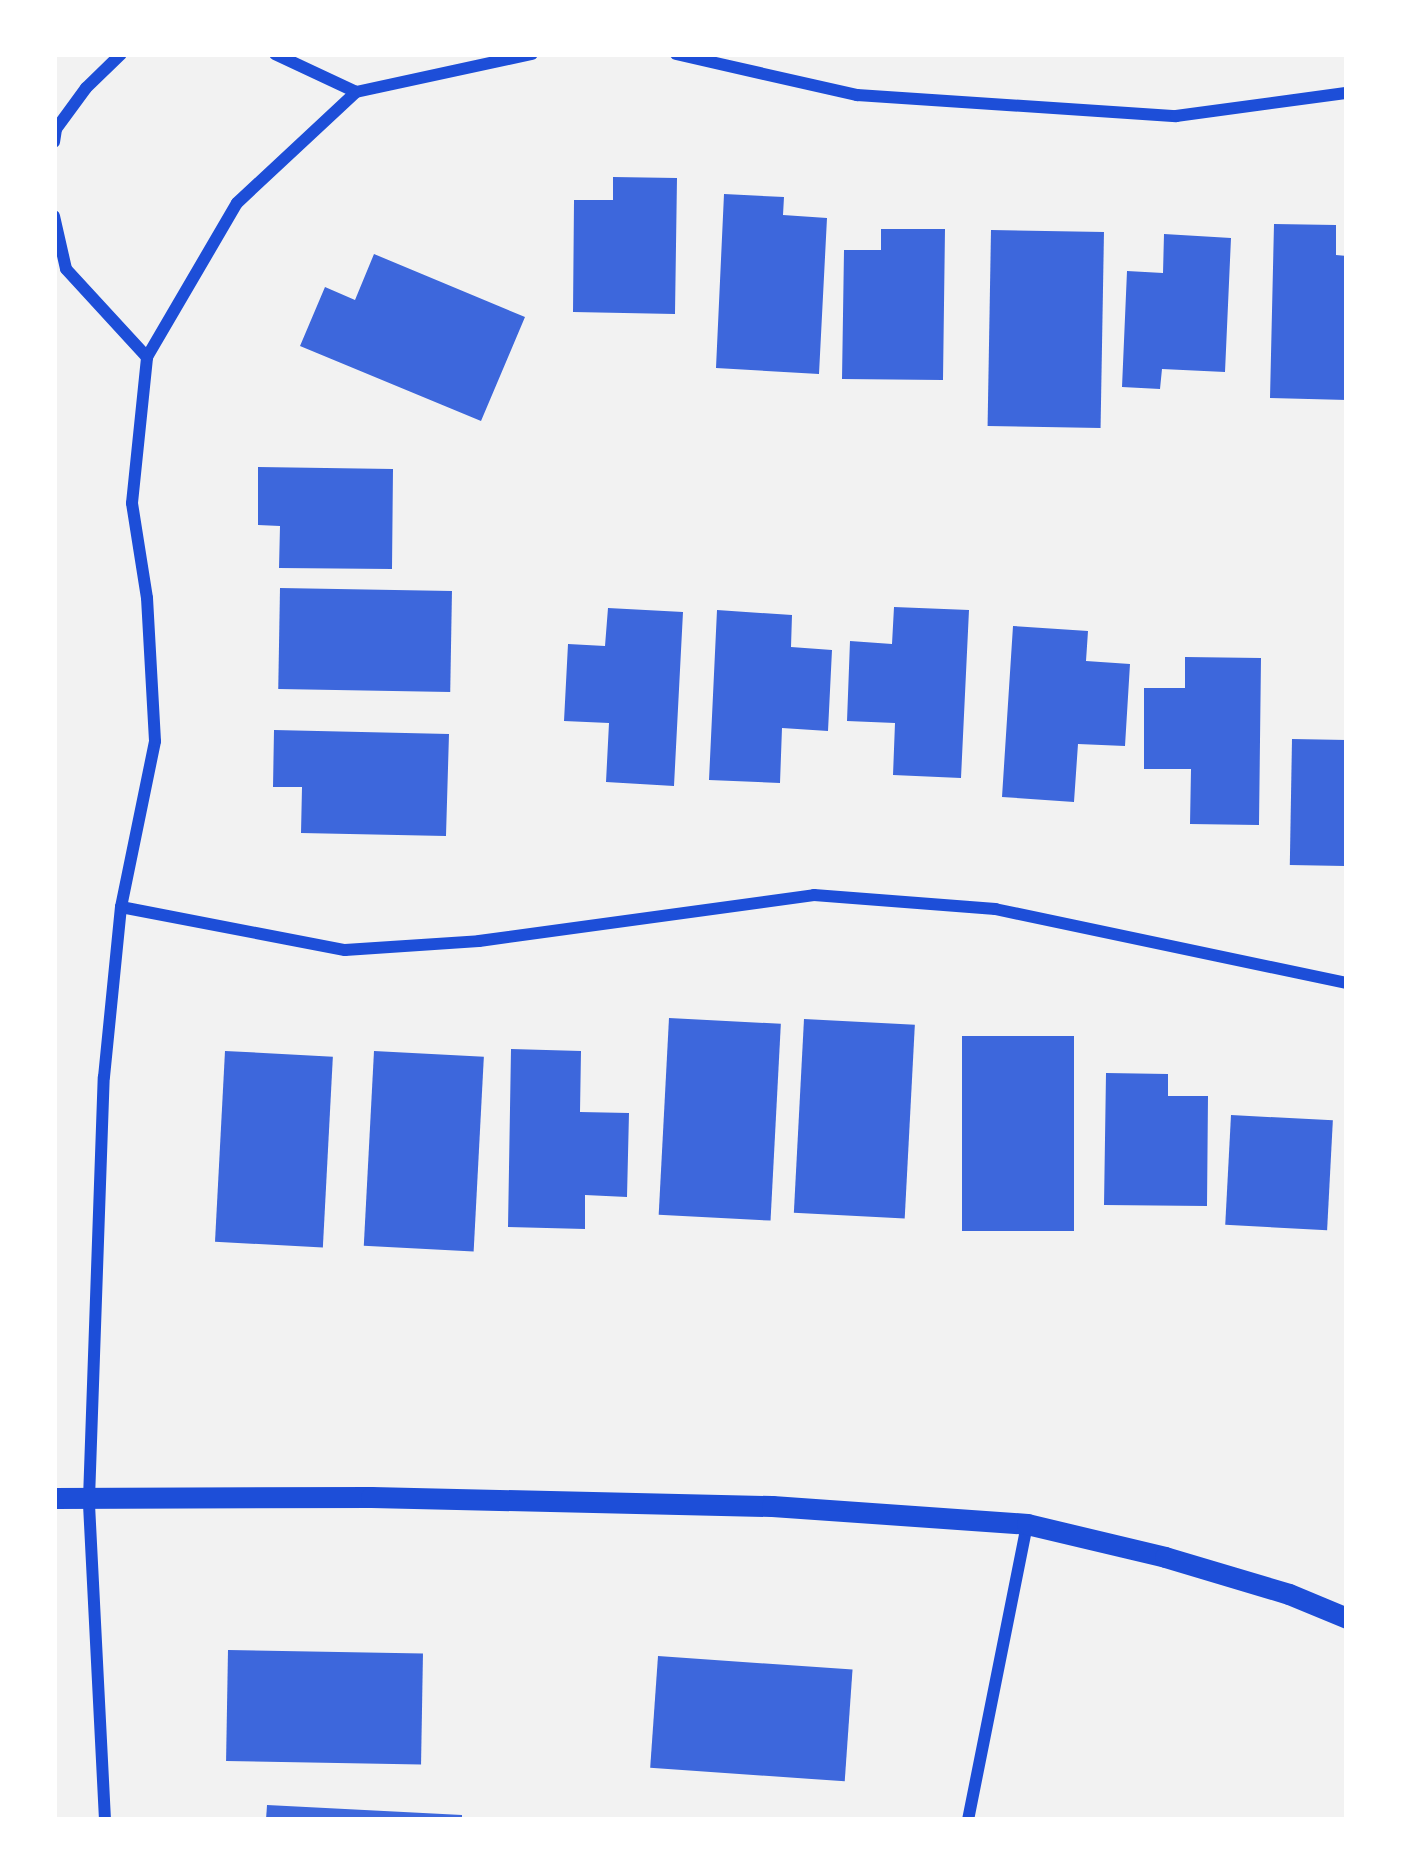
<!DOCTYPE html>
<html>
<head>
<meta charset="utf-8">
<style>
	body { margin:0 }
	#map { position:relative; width:1401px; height:1874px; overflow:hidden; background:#f2f2f2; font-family:Helvetica,sans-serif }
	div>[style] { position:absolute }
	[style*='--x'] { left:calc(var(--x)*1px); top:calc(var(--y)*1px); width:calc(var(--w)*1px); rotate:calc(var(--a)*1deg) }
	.building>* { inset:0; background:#3d67dc; transform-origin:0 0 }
	.minor>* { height:12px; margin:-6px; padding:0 6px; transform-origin:6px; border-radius:6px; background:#1d4ed8 }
	.tertiary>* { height:21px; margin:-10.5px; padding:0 10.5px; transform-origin:10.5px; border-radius:10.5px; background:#1d4ed8 }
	span { translate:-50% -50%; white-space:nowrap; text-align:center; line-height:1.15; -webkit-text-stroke:12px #fff; paint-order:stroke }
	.frame { position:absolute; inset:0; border:57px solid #fff; pointer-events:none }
</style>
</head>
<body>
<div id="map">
	<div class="building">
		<i style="clip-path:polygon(613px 177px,677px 178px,675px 314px,573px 312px,574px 200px,613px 200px)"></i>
		<i style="clip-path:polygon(724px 194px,784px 197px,783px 215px,827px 218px,819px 374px,716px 368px)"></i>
		<i style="clip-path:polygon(1274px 224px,1336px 225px,1336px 255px,1347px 256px,1347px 400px,1270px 398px)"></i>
		<i style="clip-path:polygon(881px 229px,945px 229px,943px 380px,842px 379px,844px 250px,881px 250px)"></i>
		<i style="left:991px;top:230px;width:113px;height:196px;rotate:1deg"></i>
		<i style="clip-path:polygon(1164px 234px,1231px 238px,1225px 372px,1162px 369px,1160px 389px,1122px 387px,1127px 271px,1163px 273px)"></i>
		<i style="clip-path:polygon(374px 254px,525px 317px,481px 421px,300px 346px,325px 287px,355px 300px)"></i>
		<i style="clip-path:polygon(258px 467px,393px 469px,392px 569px,279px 568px,280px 526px,258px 525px)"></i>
		<i style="left:280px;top:588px;width:172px;height:101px;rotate:1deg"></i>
		<i style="clip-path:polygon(894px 607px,969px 610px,961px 778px,893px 775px,895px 723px,847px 721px,850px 641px,892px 644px)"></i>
		<i style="clip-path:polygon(608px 608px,683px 612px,674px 786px,606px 782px,609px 723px,564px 721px,568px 644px,605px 646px)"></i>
		<i style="clip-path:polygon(717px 610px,792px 615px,791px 647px,832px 650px,828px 731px,782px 728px,780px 783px,709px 780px)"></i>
		<i style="clip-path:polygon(1013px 626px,1088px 631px,1086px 661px,1130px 664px,1125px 746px,1078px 744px,1074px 802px,1002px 797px)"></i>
		<i style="clip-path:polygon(1185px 657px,1261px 658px,1259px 825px,1190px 824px,1191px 769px,1144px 769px,1144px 688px,1185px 688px)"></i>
		<i style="clip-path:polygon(274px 730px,449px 734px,446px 836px,301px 833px,302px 787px,273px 787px)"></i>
		<i style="left:1292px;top:739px;width:55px;height:126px;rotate:1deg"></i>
		<i style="left:669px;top:1018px;width:112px;height:197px;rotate:3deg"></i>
		<i style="left:804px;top:1019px;width:111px;height:194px;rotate:3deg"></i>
		<i style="left:962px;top:1036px;width:112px;height:195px"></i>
		<i style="clip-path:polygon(511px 1049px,581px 1051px,580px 1112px,629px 1113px,627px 1197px,585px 1195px,585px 1229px,508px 1227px)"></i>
		<i style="left:225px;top:1051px;width:108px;height:191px;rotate:3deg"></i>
		<i style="left:374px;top:1051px;width:110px;height:195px;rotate:3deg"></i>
		<i style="clip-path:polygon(1106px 1073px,1168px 1074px,1168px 1096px,1208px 1096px,1207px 1206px,1104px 1205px)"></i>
		<i style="left:1231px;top:1115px;width:102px;height:110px;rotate:3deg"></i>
		<i style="left:228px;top:1650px;width:195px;height:111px;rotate:1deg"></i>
		<i style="left:658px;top:1656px;width:195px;height:112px;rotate:4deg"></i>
		<i style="clip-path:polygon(267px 1805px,462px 1815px,462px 1820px,266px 1820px)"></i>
	</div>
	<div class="minor">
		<i style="--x:275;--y:54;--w:89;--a:25.1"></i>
		<i style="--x:676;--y:54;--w:186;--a:12.8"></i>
		<i style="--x:857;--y:95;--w:320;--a:3.8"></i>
		<i style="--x:1176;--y:116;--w:173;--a:-7.7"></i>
		<i style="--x:54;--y:142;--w:13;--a:-81"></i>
		<i style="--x:56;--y:129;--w:51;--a:-53.8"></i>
		<i style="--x:86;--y:88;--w:49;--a:-44.2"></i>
		<i style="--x:54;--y:216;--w:54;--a:77.2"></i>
		<i style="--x:66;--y:269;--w:120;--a:47.4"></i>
		<i style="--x:121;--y:907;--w:228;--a:10.9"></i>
		<i style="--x:345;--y:950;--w:134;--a:-3.8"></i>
		<i style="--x:479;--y:941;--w:338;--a:-7.8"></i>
		<i style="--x:814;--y:895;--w:182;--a:4.4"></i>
		<i style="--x:995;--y:909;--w:360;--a:11.9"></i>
		<i style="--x:105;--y:1820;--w:321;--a:-92.9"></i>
		<i style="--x:89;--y:1499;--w:422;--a:-88"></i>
		<i style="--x:104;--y:1077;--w:171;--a:-84.3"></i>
		<i style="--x:121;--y:907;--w:169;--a:-78.4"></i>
		<i style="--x:155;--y:741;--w:143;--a:-93.2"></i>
		<i style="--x:147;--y:598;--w:96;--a:-99"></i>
		<i style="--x:132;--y:503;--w:147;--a:-84.1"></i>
		<i style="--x:147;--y:357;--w:178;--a:-59.7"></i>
		<i style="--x:237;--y:203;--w:163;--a:-43"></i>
		<i style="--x:356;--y:92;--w:180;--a:-12.2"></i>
		<i style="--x:968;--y:1820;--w:302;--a:-78.7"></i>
	</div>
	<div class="tertiary">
		<i style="--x:54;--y:1498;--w:317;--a:-0.2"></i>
		<i style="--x:371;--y:1497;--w:401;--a:1.3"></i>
		<i style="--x:772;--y:1506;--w:256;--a:4"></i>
		<i style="--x:1027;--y:1524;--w:142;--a:13.4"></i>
		<i style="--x:1165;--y:1557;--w:129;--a:16.6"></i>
		<i style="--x:1289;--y:1594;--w:63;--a:22.5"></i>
	</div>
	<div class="frame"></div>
</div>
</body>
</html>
